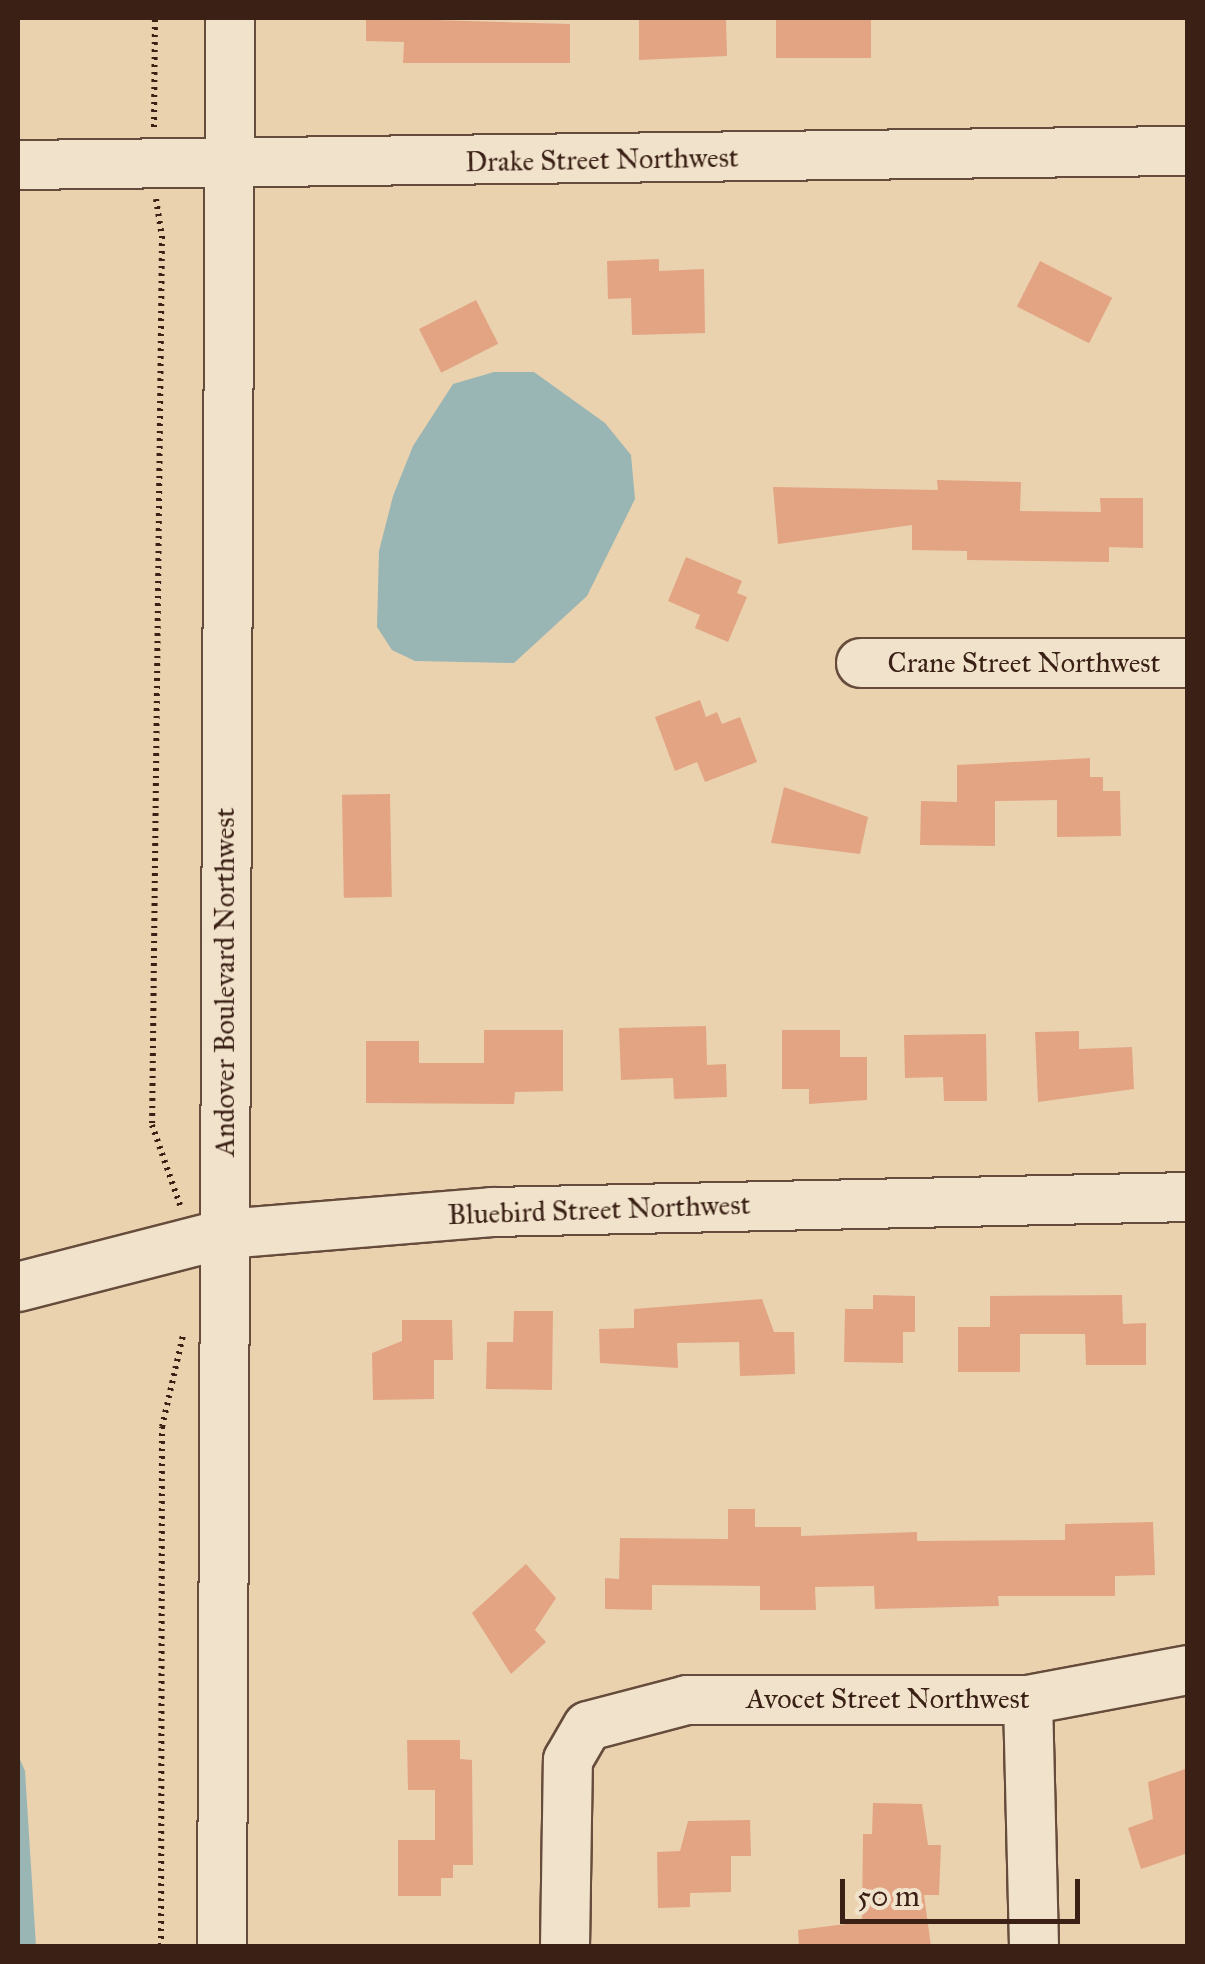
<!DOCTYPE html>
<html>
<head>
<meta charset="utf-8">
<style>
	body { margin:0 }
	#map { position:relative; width:1205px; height:1964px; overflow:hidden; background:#ead2af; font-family:"IM FELL Great Primer",serif }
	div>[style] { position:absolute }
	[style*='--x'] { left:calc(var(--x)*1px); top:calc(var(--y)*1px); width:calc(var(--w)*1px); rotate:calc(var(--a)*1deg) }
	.water>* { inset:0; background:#9ab6b4 }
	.building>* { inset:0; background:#e3a484; transform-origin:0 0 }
	.path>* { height:6px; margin-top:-3px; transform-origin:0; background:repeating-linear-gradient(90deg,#3a2015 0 2.5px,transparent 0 7.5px) }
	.roads { filter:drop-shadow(2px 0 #664c3c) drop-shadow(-2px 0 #664c3c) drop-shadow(0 2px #664c3c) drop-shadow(0 -2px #664c3c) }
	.minor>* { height:48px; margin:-24px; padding:0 24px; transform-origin:24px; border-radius:24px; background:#f1e2cb }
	span { translate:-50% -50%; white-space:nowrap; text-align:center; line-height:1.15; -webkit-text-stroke:10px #f1e2cb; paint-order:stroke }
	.street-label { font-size:28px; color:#3a2015 }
	.frame { position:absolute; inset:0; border:20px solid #3a2015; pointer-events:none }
	.scale { position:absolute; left:840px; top:1879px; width:240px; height:45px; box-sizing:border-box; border:5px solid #3a2015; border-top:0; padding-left:12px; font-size:30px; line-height:35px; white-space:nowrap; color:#3a2015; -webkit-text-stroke:8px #f1e2cb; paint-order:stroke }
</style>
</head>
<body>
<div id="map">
	<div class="water">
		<i style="clip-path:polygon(494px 372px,534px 372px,605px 423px,631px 455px,635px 499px,587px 596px,514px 663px,415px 661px,392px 650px,377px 627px,379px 551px,393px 496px,413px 446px,453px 384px)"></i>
		<i style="clip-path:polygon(18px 1755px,25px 1771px,36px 1946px,18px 1946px)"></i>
	</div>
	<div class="building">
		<i style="clip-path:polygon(366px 18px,570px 24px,570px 63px,403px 63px,404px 42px,366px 41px)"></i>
		<i style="clip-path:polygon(639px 18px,726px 20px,727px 56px,639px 60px)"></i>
		<i style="left:776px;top:18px;width:95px;height:40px"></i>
		<i style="clip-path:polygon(659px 259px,659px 271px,704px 269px,705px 333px,632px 335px,631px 298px,608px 299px,607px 261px)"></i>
		<i style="left:1040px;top:261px;width:81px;height:51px;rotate:27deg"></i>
		<i style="left:476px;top:300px;width:49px;height:64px;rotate:63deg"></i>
		<i style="clip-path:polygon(937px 480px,1021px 482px,1020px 511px,1101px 512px,1100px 498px,1143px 498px,1143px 548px,1109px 547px,1109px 562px,967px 560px,967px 551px,912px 550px,912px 525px,778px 544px,773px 487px,938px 490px)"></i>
		<i style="clip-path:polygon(686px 557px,742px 581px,737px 593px,747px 597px,728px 642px,695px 628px,700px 615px,668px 601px)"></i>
		<i style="clip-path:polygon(700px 700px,706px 717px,717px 712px,722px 724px,740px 717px,757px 762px,705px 782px,697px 762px,675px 771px,655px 717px)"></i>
		<i style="clip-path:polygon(1090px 758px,1090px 777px,1103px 777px,1103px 791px,1120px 791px,1121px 836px,1057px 837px,1057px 800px,995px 801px,995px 846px,920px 845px,921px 801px,957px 802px,957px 765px)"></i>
		<i style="clip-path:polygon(784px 787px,868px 817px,860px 854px,771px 843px)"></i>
		<i style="left:390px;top:794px;width:103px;height:48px;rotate:89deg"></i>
		<i style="clip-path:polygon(706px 1026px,707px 1065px,726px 1064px,727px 1097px,674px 1099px,673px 1078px,621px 1080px,619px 1028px)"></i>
		<i style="clip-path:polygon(484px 1030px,563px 1030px,563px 1091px,515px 1092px,514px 1104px,366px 1103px,366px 1041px,419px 1041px,419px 1063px,484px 1063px)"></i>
		<i style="clip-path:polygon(782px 1030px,840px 1030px,840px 1057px,867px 1057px,867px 1100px,809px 1104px,809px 1089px,782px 1089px)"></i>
		<i style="clip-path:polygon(1079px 1031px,1079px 1049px,1132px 1047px,1134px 1089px,1038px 1102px,1035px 1032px)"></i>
		<i style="clip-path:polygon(986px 1034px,987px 1101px,944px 1101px,943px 1077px,905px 1078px,904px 1035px)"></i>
		<i style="clip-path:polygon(873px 1295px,915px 1296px,915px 1332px,903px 1332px,903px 1363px,844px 1362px,845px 1309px,873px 1309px)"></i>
		<i style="clip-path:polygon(1122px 1295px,1123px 1324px,1146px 1323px,1146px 1365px,1086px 1365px,1085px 1334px,1020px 1334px,1020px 1372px,958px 1372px,958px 1327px,990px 1327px,990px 1296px)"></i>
		<i style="clip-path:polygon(762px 1299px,774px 1332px,794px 1332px,795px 1374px,740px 1376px,739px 1342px,677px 1343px,678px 1368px,600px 1363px,599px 1329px,634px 1328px,634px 1309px)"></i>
		<i style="clip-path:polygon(514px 1311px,553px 1311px,552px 1390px,486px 1389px,487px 1342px,513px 1342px)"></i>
		<i style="clip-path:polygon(402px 1320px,452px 1320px,453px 1360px,434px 1360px,434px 1399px,373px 1400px,372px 1353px,402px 1341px)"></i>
		<i style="clip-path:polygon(728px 1509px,755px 1509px,755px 1527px,801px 1527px,801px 1536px,917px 1532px,917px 1541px,1065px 1540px,1065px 1524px,1153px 1522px,1155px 1575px,1115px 1576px,1115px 1596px,998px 1596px,999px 1606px,875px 1609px,874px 1586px,815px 1587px,816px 1610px,760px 1610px,760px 1586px,652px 1585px,652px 1610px,605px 1609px,605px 1578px,619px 1579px,620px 1538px,728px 1539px)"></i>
		<i style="clip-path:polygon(526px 1564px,556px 1598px,535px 1630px,546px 1642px,511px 1674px,472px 1613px)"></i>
		<i style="clip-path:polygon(407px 1740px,460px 1740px,460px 1759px,472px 1760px,473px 1865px,453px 1865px,453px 1878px,441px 1878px,441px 1896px,398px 1896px,398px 1840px,435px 1840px,435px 1790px,408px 1790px)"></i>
		<i style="clip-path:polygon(1188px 1768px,1188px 1853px,1141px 1869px,1128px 1828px,1153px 1819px,1148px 1782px)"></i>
		<i style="clip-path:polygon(873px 1803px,922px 1804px,928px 1845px,941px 1845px,939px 1895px,924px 1895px,931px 1946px,799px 1946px,798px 1930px,862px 1922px,863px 1834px,872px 1834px)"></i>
		<i style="clip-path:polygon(750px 1820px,751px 1856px,731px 1856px,731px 1892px,690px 1893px,690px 1907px,658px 1908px,657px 1852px,680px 1851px,688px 1821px)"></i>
	</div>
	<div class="path">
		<i style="--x:154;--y:127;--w:109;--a:-89.5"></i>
		<i style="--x:156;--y:199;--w:37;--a:81"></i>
		<i style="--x:162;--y:236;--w:889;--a:90.64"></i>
		<i style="--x:152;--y:1125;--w:85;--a:70.7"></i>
		<i style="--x:161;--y:1946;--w:519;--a:-89.89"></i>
		<i style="--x:162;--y:1427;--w:94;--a:-77.1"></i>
	</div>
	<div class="roads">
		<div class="minor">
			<i style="--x:18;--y:165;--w:1170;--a:-0.69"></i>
			<i style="--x:861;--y:663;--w:327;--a:0"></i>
			<i style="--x:18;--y:1287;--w:214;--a:-14.4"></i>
			<i style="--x:225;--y:1234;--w:268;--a:-4.7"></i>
			<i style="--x:492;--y:1212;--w:696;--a:-1.23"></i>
			<i style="--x:1028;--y:1700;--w:246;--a:88.6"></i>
			<i style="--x:222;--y:1946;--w:1928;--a:-89.76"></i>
			<i style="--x:565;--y:1946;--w:186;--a:-89.1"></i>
			<i style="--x:568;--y:1760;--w:39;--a:-60"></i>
			<i style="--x:588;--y:1726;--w:102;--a:-14.7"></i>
			<i style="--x:687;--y:1700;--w:341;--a:0"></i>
			<i style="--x:1028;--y:1700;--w:163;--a:-10.6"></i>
		</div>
	</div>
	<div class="street-label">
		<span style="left:602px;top:160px;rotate:-1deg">Drake Street Northwest</span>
		<span style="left:1024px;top:663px">Crane Street Northwest</span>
		<span style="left:225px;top:982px;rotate:-90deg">Andover Boulevard Northwest</span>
		<span style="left:599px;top:1210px;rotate:-2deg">Bluebird Street Northwest</span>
		<span style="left:888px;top:1699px">Avocet Street Northwest</span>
	</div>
	<div class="frame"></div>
	<div class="scale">50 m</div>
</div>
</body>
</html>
